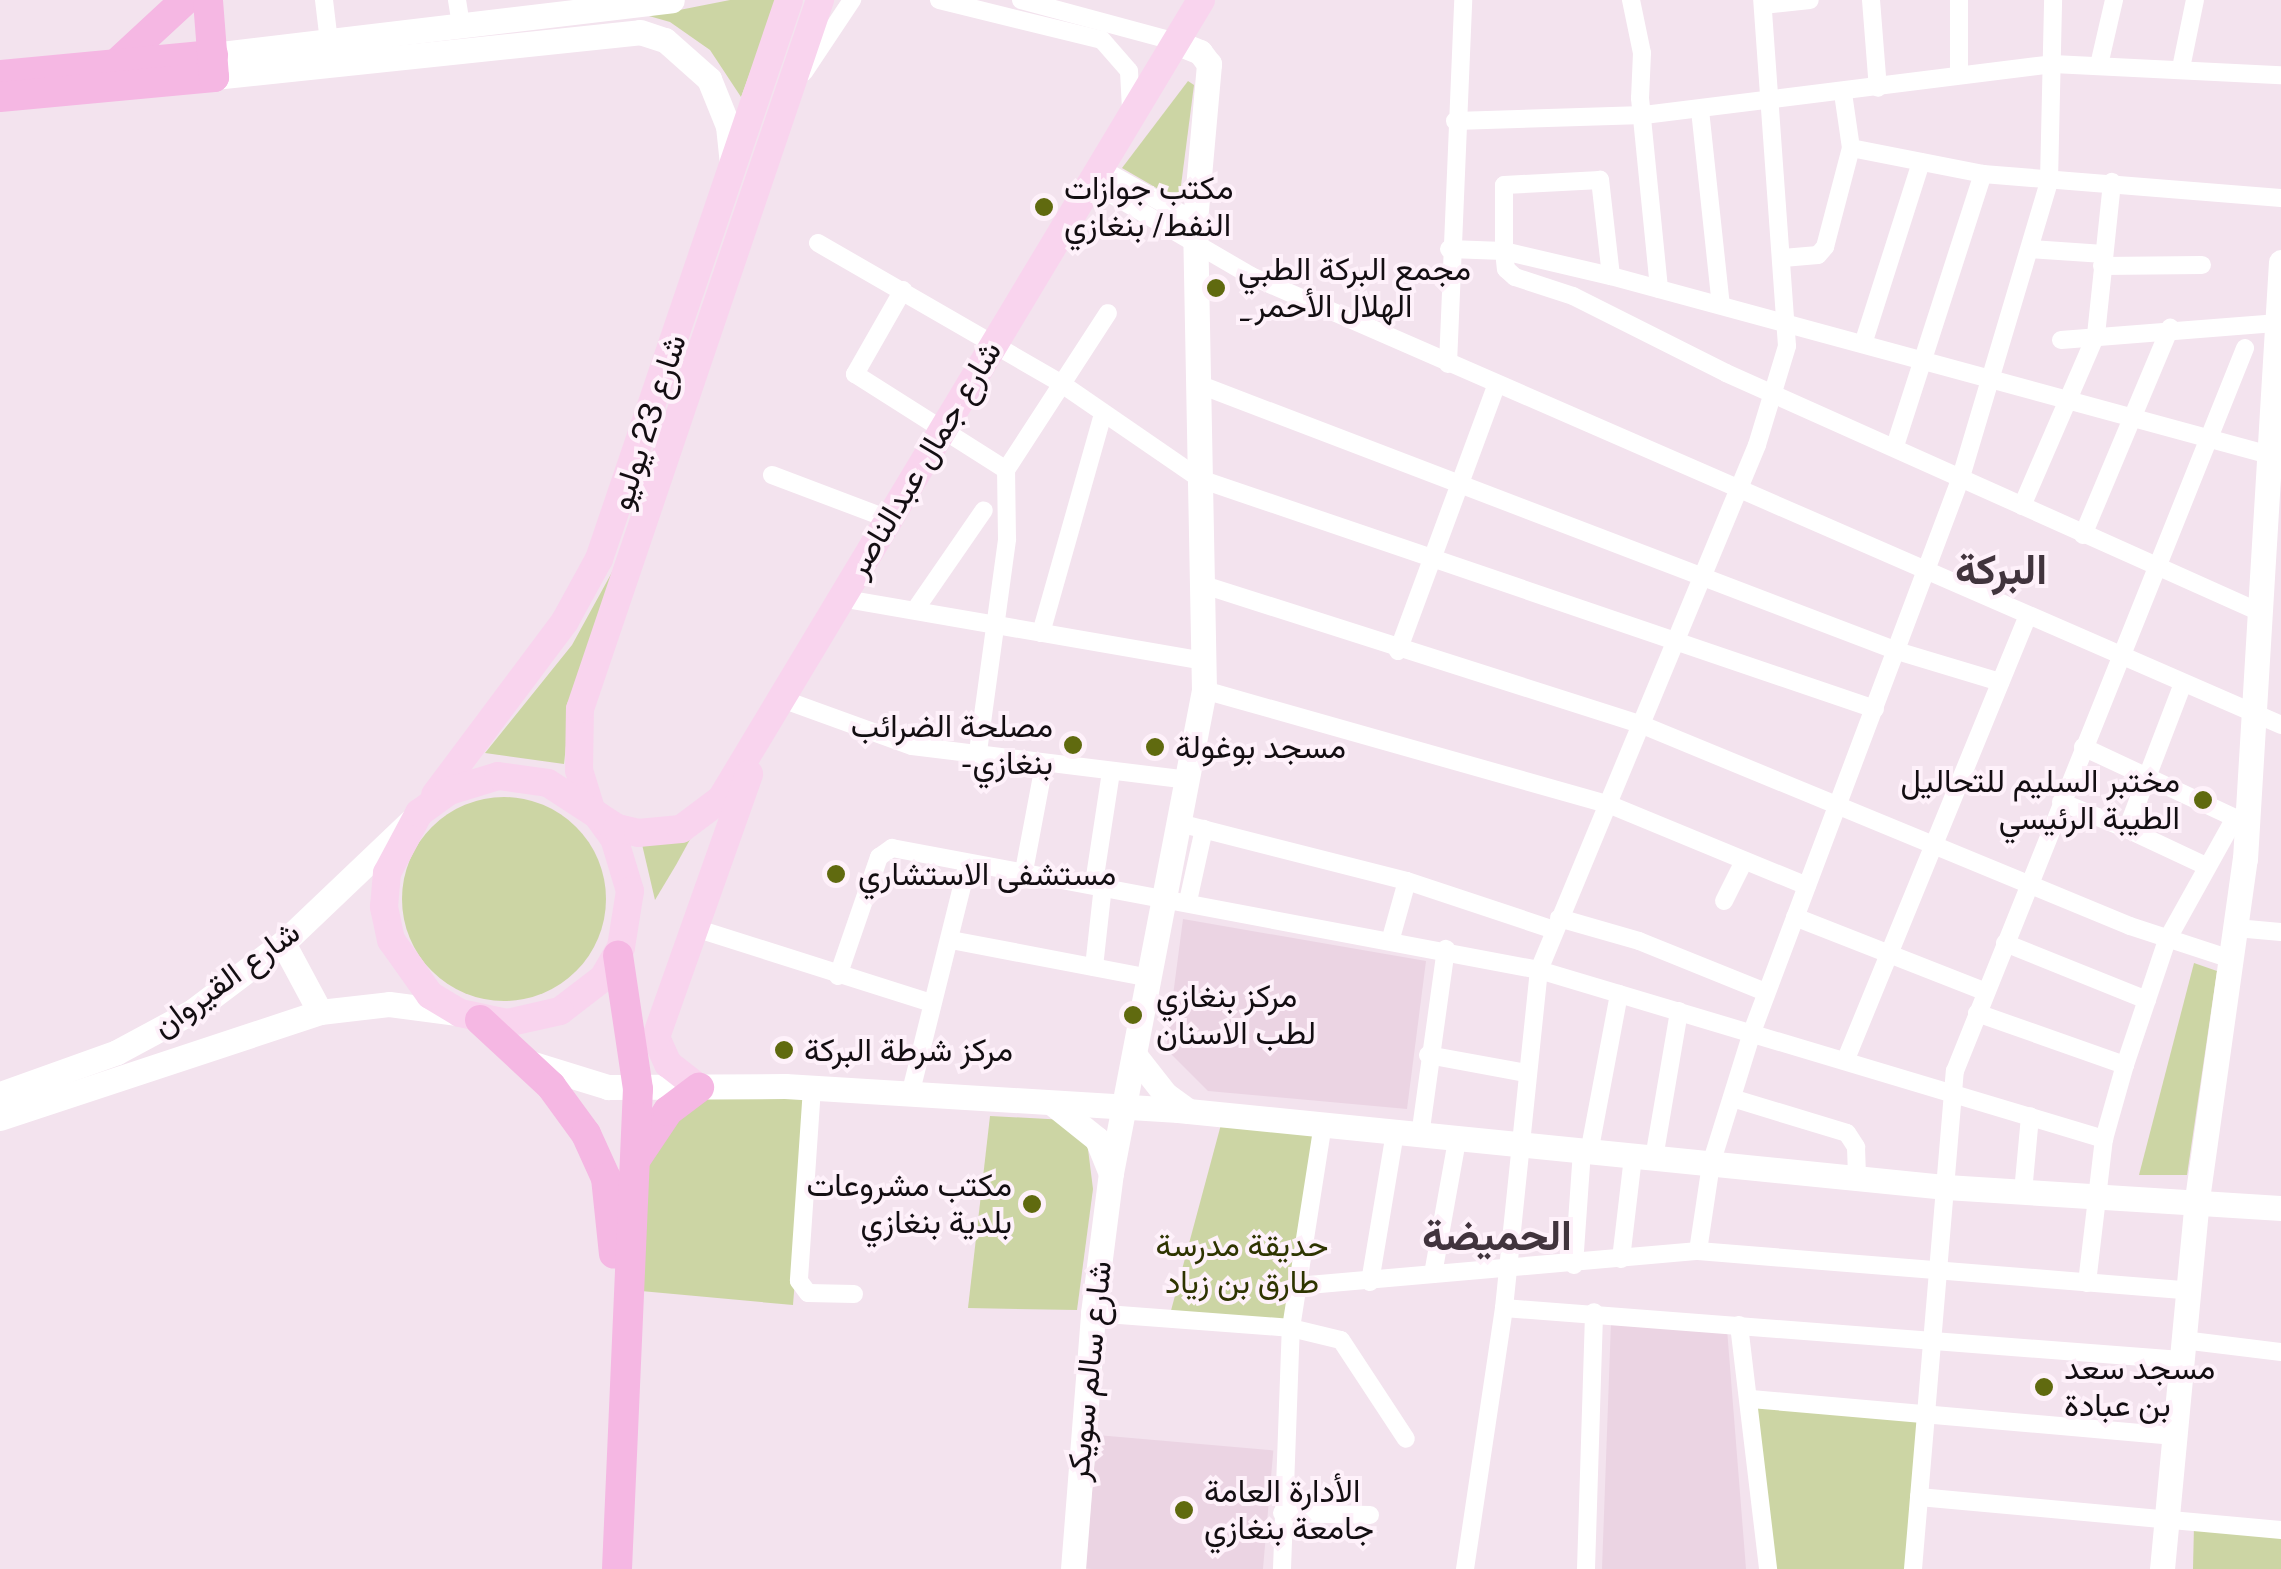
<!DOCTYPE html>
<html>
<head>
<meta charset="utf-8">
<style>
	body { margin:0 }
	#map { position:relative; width:2281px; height:1569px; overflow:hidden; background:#f3e3ee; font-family:"Public Sans",Vazirmatn,sans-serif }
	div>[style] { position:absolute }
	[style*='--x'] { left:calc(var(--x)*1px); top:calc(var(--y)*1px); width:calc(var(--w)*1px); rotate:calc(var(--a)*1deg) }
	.built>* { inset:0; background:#ebd4e3; transform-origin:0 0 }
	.green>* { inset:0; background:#ccd5a4 }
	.round { border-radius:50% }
	.street>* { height:18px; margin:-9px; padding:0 9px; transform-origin:9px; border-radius:9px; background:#fff }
	.secondary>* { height:25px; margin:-12.5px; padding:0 12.5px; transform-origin:12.5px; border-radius:12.5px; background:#fff }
	.primary>* { height:28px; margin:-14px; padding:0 14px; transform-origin:14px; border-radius:14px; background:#f9d4ee }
	.highway>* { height:30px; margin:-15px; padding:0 15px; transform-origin:15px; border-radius:15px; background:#f5b7e3 }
	.dots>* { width:28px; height:28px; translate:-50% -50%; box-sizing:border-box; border:5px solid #fef1fa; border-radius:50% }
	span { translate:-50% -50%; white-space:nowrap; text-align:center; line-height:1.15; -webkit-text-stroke:8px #fef1fa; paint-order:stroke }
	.poi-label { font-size:32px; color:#130e12 }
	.left { translate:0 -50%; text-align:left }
	.right { translate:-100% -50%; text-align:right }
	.street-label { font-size:32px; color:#130e12 }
	.park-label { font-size:32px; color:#2e3400 }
	.district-label { font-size:42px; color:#41343d; font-weight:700 }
</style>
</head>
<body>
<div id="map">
	<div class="built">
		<i style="clip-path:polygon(1183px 919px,1426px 961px,1407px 1109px,1208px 1091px,1166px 1049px)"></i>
		<i style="clip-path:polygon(1611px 1322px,1727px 1329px,1746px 1569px,1602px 1569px)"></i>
		<i style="left:1097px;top:1435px;width:177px;height:134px;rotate:5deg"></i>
	</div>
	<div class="green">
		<i style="clip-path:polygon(730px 0,777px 0,741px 97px,710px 50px,670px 22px,649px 16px)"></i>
		<i style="clip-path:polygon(1188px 81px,1194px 85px,1179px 201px,1122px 168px)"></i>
		<i style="clip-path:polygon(622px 554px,570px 708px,564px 764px,485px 753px,572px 645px)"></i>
		<i class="round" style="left:402px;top:797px;width:204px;height:204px"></i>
		<i style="clip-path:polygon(693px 834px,676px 865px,655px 900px,641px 840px)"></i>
		<i style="clip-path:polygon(2194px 963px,2217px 971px,2187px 1175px,2139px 1175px)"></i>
		<i style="clip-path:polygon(810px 1089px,793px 1305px,630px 1290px,637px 1160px,680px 1101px)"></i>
		<i style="clip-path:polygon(990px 1116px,1066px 1120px,1087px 1141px,1093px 1189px,1077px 1310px,968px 1308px)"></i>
		<i style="clip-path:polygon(1223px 1117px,1322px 1125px,1290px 1327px,1169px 1318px)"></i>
		<i style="clip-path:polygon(1751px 1400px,1923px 1415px,1911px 1569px,1770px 1569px)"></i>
		<i style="clip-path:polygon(2194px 1525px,2281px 1534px,2281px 1569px,2193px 1569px)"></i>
	</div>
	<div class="street">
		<i style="--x:324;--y:0;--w:42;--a:83.2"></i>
		<i style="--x:457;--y:0;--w:26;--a:81"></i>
		<i style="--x:939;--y:0;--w:168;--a:13.8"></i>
		<i style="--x:1102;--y:40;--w:41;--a:48.9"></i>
		<i style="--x:1129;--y:71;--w:38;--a:87"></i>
		<i style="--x:1021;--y:0;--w:157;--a:15.1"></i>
		<i style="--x:1631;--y:0;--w:54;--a:78.3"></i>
		<i style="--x:1642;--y:53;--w:45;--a:92.5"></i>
		<i style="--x:1640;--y:98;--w:192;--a:84.3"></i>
		<i style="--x:1871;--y:0;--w:88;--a:85.5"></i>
		<i style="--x:1959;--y:0;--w:75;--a:90"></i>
		<i style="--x:1763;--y:5;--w:47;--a:-6.1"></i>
		<i style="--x:2099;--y:65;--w:67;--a:-77"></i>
		<i style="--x:2181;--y:68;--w:69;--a:-78.4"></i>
		<i style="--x:804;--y:72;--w:87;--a:-56.3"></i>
		<i style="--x:1700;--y:110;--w:196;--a:83.9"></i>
		<i style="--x:1455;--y:121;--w:189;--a:-1.8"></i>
		<i style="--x:1644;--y:115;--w:412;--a:-7.1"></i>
		<i style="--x:2053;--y:64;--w:228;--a:2.8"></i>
		<i style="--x:1851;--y:148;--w:135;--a:11.1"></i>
		<i style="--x:1983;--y:174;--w:299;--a:4.6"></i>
		<i style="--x:1100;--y:168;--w:109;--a:29.2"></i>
		<i style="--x:1092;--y:183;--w:184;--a:30.3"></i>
		<i style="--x:1251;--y:276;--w:1124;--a:23.55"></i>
		<i style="--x:818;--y:243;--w:278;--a:30"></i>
		<i style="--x:1059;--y:382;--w:171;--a:34.5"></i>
		<i style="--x:1200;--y:479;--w:713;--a:18.82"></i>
		<i style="--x:1449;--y:249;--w:55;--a:2.1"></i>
		<i style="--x:1504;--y:251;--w:110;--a:13.2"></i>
		<i style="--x:1611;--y:276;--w:694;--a:15.2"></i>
		<i style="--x:2030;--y:249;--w:74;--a:3.9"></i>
		<i style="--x:1783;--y:258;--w:35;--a:-5"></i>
		<i style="--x:1818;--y:255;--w:11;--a:-49"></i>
		<i style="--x:1825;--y:247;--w:102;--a:-75.3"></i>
		<i style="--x:1851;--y:148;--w:56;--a:-98.3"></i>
		<i style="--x:2102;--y:266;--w:100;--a:-0.6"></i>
		<i style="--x:1611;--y:276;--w:97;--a:-96.5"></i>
		<i style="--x:1600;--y:180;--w:96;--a:177"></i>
		<i style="--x:1504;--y:185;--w:66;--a:90"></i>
		<i style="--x:1504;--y:251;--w:18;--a:84"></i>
		<i style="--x:1506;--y:269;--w:12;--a:42"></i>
		<i style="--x:1515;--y:277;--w:61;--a:18.1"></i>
		<i style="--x:1573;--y:296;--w:171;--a:26.7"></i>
		<i style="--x:1726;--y:373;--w:580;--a:24.13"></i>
		<i style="--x:903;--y:290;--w:97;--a:119.7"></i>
		<i style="--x:855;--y:374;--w:179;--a:32.4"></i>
		<i style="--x:2061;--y:340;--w:218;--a:-4.5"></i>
		<i style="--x:1863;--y:344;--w:191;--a:-72.3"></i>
		<i style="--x:1448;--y:364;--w:364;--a:-87.6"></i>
		<i style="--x:1198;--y:384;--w:748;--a:20.91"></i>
		<i style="--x:1897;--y:651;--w:108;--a:16.8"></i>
		<i style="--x:1895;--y:446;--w:286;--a:-72.1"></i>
		<i style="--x:772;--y:475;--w:122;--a:20.7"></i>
		<i style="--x:2022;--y:506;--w:186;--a:-66.6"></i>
		<i style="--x:2096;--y:335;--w:154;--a:-84"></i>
		<i style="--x:2083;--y:535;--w:225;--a:-67.2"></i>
		<i style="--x:1204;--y:585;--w:458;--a:17.7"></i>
		<i style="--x:1640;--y:724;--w:530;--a:22.4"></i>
		<i style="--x:2130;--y:926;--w:106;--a:18.1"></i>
		<i style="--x:840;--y:598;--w:369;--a:9.8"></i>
		<i style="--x:915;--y:610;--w:121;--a:-55.4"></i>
		<i style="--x:1041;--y:633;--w:228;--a:-74.2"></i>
		<i style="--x:1398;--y:651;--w:283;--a:-69.7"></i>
		<i style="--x:2182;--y:686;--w:153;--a:111"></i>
		<i style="--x:2127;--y:829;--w:85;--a:25.1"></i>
		<i style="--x:1204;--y:690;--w:420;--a:15.8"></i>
		<i style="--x:1608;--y:804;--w:215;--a:22.4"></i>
		<i style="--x:782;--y:699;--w:138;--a:19.9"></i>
		<i style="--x:912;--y:746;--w:277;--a:7"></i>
		<i style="--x:2083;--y:747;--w:180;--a:25"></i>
		<i style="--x:977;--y:759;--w:222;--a:-82.2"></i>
		<i style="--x:1007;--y:539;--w:69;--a:-90.8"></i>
		<i style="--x:1006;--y:470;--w:187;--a:-57"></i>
		<i style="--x:2061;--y:802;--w:71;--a:22.2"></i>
		<i style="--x:1179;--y:823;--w:235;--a:14.3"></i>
		<i style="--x:1407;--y:881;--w:155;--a:18.4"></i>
		<i style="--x:1024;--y:871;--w:108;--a:-79.3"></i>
		<i style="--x:1094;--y:883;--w:112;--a:-81.3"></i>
		<i style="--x:1188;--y:901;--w:74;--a:-77.5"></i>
		<i style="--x:1724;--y:901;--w:45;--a:-63.4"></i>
		<i style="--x:1795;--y:917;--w:203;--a:21.4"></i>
		<i style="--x:1559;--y:918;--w:83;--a:16"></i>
		<i style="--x:1639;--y:941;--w:136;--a:22"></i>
		<i style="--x:695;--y:928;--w:248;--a:17.6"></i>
		<i style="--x:2236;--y:928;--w:45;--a:5.1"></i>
		<i style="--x:1391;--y:938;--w:59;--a:-74.3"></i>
		<i style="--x:951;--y:940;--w:204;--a:10.8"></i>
		<i style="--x:2005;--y:943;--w:153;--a:21.9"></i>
		<i style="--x:1094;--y:967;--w:82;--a:-83.7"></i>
		<i style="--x:838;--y:976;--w:126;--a:-71"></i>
		<i style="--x:879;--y:857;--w:16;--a:-35"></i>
		<i style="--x:892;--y:848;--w:658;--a:10.68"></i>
		<i style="--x:1539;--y:970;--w:590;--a:16.65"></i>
		<i style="--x:1977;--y:1013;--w:157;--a:19.4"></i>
		<i style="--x:1428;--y:1055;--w:100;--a:10.4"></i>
		<i style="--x:1846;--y:1059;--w:477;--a:-67.7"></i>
		<i style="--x:812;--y:1088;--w:193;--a:93.9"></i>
		<i style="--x:799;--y:1281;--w:15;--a:53"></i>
		<i style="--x:808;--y:1293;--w:46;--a:1.2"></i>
		<i style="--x:910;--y:1095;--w:239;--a:-76"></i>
		<i style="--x:1732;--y:1098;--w:120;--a:16.9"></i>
		<i style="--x:1847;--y:1133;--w:17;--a:57"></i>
		<i style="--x:1856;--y:1147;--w:28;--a:88"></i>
		<i style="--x:1420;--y:1136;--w:189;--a:-82.1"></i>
		<i style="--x:1589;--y:1153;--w:162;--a:-79.3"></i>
		<i style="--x:1654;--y:1158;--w:149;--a:-80.3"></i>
		<i style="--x:2023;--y:1192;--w:76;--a:-84.7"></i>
		<i style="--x:1698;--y:1251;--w:88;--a:-81.5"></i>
		<i style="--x:1711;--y:1164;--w:138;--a:-72.7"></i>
		<i style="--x:1752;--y:1032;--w:593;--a:-69.36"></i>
		<i style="--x:1961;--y:477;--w:309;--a:-73.4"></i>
		<i style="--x:2049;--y:181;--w:181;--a:-88.7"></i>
		<i style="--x:1621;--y:1259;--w:103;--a:-83.3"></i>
		<i style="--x:1574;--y:1265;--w:113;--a:-86"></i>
		<i style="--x:1433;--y:1274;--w:136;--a:-79.8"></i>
		<i style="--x:1370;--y:1282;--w:152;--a:-80.5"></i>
		<i style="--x:2087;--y:1283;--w:145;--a:-83.3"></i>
		<i style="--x:2104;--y:1139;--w:77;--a:-74.2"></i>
		<i style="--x:2125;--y:1065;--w:132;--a:-71.4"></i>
		<i style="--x:2167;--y:940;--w:140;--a:-60.9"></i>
		<i style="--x:1297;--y:1286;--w:403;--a:-5"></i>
		<i style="--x:1698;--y:1251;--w:492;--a:4.6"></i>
		<i style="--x:1504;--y:1308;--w:679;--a:4.39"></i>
		<i style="--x:1093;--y:1313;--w:199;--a:4.3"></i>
		<i style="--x:1291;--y:1328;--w:51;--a:13.5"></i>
		<i style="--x:1341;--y:1340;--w:118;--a:56.7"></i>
		<i style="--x:1739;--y:1325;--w:246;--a:83.2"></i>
		<i style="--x:2183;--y:1340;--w:99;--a:7"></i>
		<i style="--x:1751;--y:1399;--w:425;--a:5"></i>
		<i style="--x:1919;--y:1497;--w:364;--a:5.2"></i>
		<i style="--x:1282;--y:1513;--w:88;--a:1.3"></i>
		<i style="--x:1282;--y:1569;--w:241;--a:-87.9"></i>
		<i style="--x:1291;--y:1328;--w:207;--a:-81.1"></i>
		<i style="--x:1465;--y:1569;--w:264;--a:-81.5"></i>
		<i style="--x:1504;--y:1308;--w:340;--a:-84.1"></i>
		<i style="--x:1539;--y:970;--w:568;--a:-67.45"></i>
		<i style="--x:1757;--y:445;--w:103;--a:-73.1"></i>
		<i style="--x:1787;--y:346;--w:347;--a:-94.1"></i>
		<i style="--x:1586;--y:1569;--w:257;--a:-88.2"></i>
		<i style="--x:1913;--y:1569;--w:500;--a:-85.2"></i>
		<i style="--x:1955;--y:1071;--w:779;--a:-68.14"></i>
	</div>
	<div class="secondary">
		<i style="--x:213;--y:55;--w:462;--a:-6.8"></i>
		<i style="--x:214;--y:77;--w:428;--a:-6"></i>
		<i style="--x:640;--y:32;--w:26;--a:18"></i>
		<i style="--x:665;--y:40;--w:59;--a:41.6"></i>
		<i style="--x:709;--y:79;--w:51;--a:68"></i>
		<i style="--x:728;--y:126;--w:39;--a:84"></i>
		<i style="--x:283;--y:943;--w:78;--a:61.8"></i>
		<i style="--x:1136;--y:1057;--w:47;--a:51.9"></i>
		<i style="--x:1165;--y:1094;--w:29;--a:36"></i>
		<i style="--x:530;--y:1063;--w:82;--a:17.1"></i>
		<i style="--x:608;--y:1087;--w:177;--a:-0.3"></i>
		<i style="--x:785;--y:1086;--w:394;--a:3.5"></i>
		<i style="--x:1178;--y:1110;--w:772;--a:5.73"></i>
		<i style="--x:1946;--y:1187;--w:336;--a:3.6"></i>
		<i style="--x:0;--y:1094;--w:124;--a:-19.7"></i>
		<i style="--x:117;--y:1052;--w:86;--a:-28.3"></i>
		<i style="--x:193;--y:1011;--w:113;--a:-37.1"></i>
		<i style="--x:283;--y:943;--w:178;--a:-43.6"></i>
		<i style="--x:1052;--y:1103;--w:58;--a:38.7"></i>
		<i style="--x:1097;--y:1139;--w:37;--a:68"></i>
		<i style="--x:0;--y:1118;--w:337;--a:-18.3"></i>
		<i style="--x:320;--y:1012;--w:69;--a:-6.6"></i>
		<i style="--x:389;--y:1004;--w:69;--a:7.5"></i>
		<i style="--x:1073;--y:1569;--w:257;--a:-85.5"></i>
		<i style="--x:1093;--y:1313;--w:141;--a:-82.7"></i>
		<i style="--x:1111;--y:1173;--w:492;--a:-79.1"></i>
		<i style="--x:1204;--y:690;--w:469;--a:-91.1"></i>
		<i style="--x:1195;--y:221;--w:158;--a:-84.9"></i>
		<i style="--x:1209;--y:64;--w:15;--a:-127"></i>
		<i style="--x:1200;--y:52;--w:29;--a:-158"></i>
		<i style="--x:2162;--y:1569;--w:372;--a:-84.6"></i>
		<i style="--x:2197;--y:1199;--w:343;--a:-82"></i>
		<i style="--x:2245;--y:859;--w:598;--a:-86.55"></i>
	</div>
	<div class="primary">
		<i style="--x:435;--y:795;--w:217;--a:-53.2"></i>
		<i style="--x:565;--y:621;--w:71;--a:-61.3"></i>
		<i style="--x:599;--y:559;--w:590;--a:-71.23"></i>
		<i style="--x:591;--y:809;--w:41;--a:-107.1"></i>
		<i style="--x:579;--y:770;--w:61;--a:-89.1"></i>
		<i style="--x:580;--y:709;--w:749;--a:-71.3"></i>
		<i style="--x:597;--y:815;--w:29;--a:54"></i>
		<i style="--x:614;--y:838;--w:55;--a:73.2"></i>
		<i style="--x:630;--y:891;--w:57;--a:99.1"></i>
		<i style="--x:621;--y:947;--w:36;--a:120"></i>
		<i style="--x:603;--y:978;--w:54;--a:142.5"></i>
		<i style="--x:560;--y:1011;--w:54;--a:167.2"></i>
		<i style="--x:507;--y:1023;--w:48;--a:-168"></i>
		<i style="--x:460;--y:1013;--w:35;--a:-149"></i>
		<i style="--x:430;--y:995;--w:67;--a:-125.3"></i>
		<i style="--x:391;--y:940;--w:34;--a:-102"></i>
		<i style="--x:384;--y:907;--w:34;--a:-85"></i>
		<i style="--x:387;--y:873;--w:68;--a:-61.9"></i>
		<i style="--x:419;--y:813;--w:37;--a:-36"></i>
		<i style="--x:449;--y:791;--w:51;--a:-17"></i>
		<i style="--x:498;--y:776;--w:50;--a:8"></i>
		<i style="--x:548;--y:783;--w:82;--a:33.1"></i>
		<i style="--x:617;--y:828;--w:22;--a:13"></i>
		<i style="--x:638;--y:833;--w:43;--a:-5.3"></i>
		<i style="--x:681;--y:829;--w:50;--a:-36.9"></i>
		<i style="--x:721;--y:799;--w:932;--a:-59"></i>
		<i style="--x:699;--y:1088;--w:39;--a:-142"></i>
		<i style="--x:668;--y:1064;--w:30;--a:-114"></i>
		<i style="--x:656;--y:1037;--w:279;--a:-70.5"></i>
	</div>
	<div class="highway">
		<i style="--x:116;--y:64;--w:94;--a:-42.8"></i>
		<i style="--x:0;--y:75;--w:214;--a:-5.4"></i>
		<i style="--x:0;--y:97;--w:215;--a:-5.3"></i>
		<i style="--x:214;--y:77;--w:77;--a:-94.5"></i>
		<i style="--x:480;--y:1020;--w:97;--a:42.9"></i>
		<i style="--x:551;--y:1086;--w:59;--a:53.9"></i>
		<i style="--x:586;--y:1134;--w:48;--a:65.6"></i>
		<i style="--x:606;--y:1178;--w:76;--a:84"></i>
		<i style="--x:638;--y:1156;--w:54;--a:-56.3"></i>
		<i style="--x:668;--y:1111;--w:39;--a:-37"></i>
		<i style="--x:617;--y:1569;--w:480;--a:-87.5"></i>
		<i style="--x:638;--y:1089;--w:135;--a:-98.5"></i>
	</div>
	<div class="dots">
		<i style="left:1044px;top:207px;background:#606a0f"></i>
		<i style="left:1216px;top:288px;background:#606a0f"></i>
		<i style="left:1073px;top:745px;background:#606a0f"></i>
		<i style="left:1155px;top:747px;background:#606a0f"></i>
		<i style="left:2203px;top:800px;background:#606a0f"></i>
		<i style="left:836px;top:874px;background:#606a0f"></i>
		<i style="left:1133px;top:1015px;background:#606a0f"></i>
		<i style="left:784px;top:1050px;background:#606a0f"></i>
		<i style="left:1032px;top:1204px;background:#606a0f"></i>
		<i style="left:2044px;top:1387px;background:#606a0f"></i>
		<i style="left:1184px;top:1510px;background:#606a0f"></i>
	</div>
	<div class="poi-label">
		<span class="left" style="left:1064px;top:207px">مكتب جوازات<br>النفط/ بنغازي</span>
		<span class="left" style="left:1238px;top:288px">مجمع البركة الطبي<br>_الهلال الأحمر</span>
		<span class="right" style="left:1053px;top:745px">مصلحة الضرائب<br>-بنغازي</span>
		<span class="left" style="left:1175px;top:747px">مسجد بوغولة</span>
		<span class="right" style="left:2180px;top:800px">مختبر السليم للتحاليل<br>الطيبة الرئيسي</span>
		<span class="left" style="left:858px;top:874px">مستشفى الاستشاري</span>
		<span class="left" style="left:1156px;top:1015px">مركز بنغازي<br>لطب الاسنان</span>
		<span class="left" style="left:804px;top:1050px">مركز شرطة البركة</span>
		<span class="right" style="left:1012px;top:1204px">مكتب مشروعات<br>بلدية بنغازي</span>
		<span class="left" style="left:2064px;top:1387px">مسجد سعد<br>بن عبادة</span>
		<span class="left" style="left:1204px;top:1510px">الأدارة العامة<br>جامعة بنغازي</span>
	</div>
	<div class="street-label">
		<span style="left:648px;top:422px;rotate:-72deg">شارع 23 يوليو</span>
		<span style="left:924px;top:459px;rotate:-59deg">شارع جمال عبدالناصر</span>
		<span style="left:226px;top:979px;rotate:-36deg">شارع القيروان</span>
		<span style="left:1089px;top:1371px;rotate:-84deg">شارع سالم سويكر</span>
	</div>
	<div class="park-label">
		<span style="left:1242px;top:1264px">حديقة مدرسة<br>طارق بن زياد</span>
	</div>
	<div class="district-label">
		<span style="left:2001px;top:569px">البركة</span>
		<span style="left:1497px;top:1235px">الحميضة</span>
	</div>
</div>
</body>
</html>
